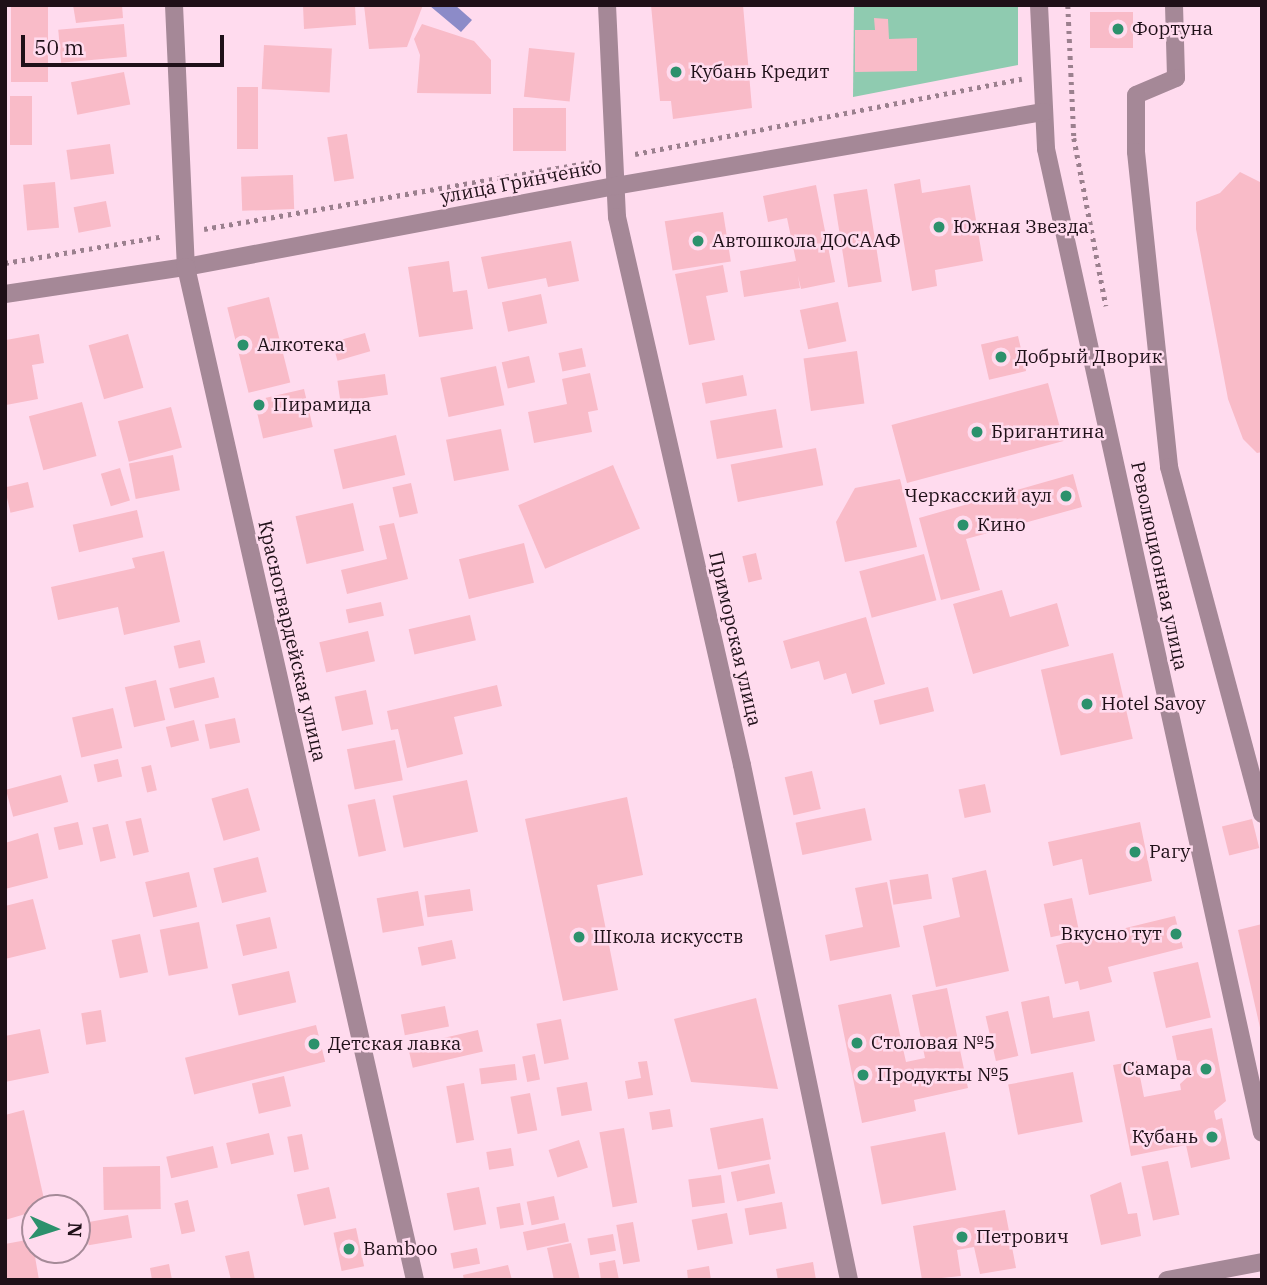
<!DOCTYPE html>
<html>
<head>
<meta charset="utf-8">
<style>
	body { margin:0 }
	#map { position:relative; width:1267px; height:1285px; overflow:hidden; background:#ffdbee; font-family:"IBM Plex Serif",serif }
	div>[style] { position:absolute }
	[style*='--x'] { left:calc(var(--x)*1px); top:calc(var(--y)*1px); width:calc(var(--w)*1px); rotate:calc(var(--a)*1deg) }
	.green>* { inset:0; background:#8fcbb0 }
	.water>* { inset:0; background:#8c8bc8 }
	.building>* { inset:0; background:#f9bbc8; transform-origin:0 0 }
	.path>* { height:4.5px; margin-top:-2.25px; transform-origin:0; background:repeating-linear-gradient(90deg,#9b808e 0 3.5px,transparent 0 8.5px) }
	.pedestrian>* { height:18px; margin:-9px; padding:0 9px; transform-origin:9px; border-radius:9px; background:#a58897 }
	.minor>* { height:18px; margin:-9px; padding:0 9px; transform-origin:9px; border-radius:9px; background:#a58897 }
	.tertiary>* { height:18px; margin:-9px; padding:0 9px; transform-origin:9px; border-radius:9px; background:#a58897 }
	.dots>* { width:19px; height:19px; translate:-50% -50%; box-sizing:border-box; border:4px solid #ffdbee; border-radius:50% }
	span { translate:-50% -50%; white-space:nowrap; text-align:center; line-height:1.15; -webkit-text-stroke:5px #ffdbee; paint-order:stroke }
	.poi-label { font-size:19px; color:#1f1018 }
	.left { translate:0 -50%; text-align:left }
	.right { translate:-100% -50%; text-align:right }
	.street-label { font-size:19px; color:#1f1018 }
	.frame { position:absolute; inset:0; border:7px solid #1f1018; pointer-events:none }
	.north { position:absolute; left:21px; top:1194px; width:70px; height:70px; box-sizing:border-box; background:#ffdbee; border:2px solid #a58a98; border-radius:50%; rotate:93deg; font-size:19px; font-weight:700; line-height:28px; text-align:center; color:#1f1018 }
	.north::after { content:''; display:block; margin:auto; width:24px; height:32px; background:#2c916c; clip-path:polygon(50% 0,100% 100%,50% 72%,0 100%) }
	.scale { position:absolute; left:21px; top:35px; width:203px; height:32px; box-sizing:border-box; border:4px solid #1f1018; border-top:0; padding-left:9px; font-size:21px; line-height:24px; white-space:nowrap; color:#1f1018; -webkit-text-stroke:5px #ffdbee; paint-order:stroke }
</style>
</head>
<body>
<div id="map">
	<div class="green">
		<i style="clip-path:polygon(854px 5px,1018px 5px,1018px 65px,853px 97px)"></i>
	</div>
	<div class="water">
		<i style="clip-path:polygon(455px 5px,472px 20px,461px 32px,430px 6px)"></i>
	</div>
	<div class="building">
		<i style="left:11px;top:5px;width:37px;height:77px"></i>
		<i style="clip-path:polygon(73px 5px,122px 5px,123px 18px,76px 23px)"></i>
		<i style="clip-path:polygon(303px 5px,355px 5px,356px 25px,304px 29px)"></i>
		<i style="clip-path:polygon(364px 5px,423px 5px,407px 47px,369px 49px)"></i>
		<i style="clip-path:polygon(651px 5px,743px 5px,752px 108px,673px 119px,671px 101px,660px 101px)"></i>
		<i style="left:1090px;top:12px;width:43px;height:36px"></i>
		<i style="clip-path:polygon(874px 18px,888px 19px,889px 39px,917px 38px,917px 71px,855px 72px,855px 30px,875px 30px)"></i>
		<i style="left:124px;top:24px;width:33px;height:66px;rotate:85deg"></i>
		<i style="clip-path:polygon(422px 24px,474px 41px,491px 60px,491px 94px,417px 93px,420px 55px,414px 39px)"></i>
		<i style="left:264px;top:45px;width:68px;height:44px;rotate:3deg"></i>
		<i style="left:529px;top:48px;width:46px;height:49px;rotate:6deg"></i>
		<i style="left:124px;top:72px;width:33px;height:54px;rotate:79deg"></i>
		<i style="left:237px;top:87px;width:21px;height:62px"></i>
		<i style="left:10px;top:96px;width:22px;height:49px"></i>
		<i style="left:513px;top:108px;width:53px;height:43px"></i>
		<i style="left:347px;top:134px;width:45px;height:20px;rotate:81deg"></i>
		<i style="left:110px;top:144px;width:30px;height:44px;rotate:82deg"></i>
		<i style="clip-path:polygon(1240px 172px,1262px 183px,1262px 452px,1257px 453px,1243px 439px,1228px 399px,1196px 229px,1196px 202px,1220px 193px)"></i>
		<i style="left:293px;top:175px;width:34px;height:52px;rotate:88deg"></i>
		<i style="clip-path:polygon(920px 179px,922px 193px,970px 185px,983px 261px,935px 270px,937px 286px,912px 291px,894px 184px)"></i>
		<i style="left:55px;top:182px;width:46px;height:32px;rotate:85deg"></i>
		<i style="clip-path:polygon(816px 185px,835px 282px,801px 289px,798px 276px,800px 288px,744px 297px,740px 271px,796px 261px,787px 218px,768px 222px,763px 196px)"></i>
		<i style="left:867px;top:189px;width:94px;height:34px;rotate:81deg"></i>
		<i style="left:106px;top:201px;width:26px;height:33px;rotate:79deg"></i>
		<i style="left:723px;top:212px;width:50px;height:59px;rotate:81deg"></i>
		<i style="clip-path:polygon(571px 241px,579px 281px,548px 287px,546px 278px,488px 289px,481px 257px)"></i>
		<i style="clip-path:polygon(449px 261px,453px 292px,467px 290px,473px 329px,419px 337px,408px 267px)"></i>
		<i style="clip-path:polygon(723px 265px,728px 292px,706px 296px,715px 340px,689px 345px,675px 274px)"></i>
		<i style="left:541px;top:294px;width:30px;height:40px;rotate:78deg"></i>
		<i style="left:269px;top:297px;width:88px;height:43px;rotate:76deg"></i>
		<i style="left:838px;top:302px;width:40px;height:39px;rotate:78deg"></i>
		<i style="left:365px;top:333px;width:19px;height:34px;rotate:74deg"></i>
		<i style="clip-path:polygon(39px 334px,44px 363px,32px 365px,38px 399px,6px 405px,6px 340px)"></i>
		<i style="left:128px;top:334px;width:56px;height:41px;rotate:74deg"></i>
		<i style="left:1018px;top:336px;width:36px;height:38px;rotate:77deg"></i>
		<i style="left:582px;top:348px;width:19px;height:24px;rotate:78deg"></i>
		<i style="left:857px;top:351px;width:53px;height:54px;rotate:82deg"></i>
		<i style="left:529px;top:356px;width:27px;height:28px;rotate:77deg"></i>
		<i style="left:496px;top:366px;width:40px;height:57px;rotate:78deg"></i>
		<i style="clip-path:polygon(590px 373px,598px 410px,588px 412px,592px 432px,534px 443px,528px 412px,567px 404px,562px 379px)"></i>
		<i style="left:385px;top:374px;width:21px;height:48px;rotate:82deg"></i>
		<i style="left:743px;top:375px;width:21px;height:42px;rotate:79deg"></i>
		<i style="left:1048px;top:383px;width:60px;height:162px;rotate:75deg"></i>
		<i style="left:304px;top:389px;width:39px;height:51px;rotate:77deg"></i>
		<i style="left:82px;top:402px;width:56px;height:55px;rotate:75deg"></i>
		<i style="left:171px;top:407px;width:42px;height:55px;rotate:75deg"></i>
		<i style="left:776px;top:409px;width:39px;height:67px;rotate:80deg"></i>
		<i style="left:501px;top:429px;width:42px;height:56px;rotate:79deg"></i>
		<i style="left:396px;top:435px;width:41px;height:64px;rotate:77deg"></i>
		<i style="left:816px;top:448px;width:38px;height:87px;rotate:79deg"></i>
		<i style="left:173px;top:455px;width:36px;height:45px;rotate:79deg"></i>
		<i style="left:613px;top:465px;width:69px;height:103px;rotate:67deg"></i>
		<i style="left:120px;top:468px;width:34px;height:20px;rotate:73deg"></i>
		<i style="clip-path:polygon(1073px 474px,1082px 507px,966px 539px,980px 590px,941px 600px,919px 518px)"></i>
		<i style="clip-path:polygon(900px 479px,917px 547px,845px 562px,836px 522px,855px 488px)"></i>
		<i style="left:28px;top:482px;width:26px;height:24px;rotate:77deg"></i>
		<i style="left:411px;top:483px;width:31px;height:19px;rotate:77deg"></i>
		<i style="left:353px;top:503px;width:49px;height:59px;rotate:77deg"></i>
		<i style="left:137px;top:510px;width:28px;height:66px;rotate:77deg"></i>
		<i style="clip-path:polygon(394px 523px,408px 579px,347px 594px,341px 570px,387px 559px,379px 526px)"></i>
		<i style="left:524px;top:543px;width:41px;height:67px;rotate:76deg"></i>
		<i style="clip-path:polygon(164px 551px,180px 622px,124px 635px,118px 607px,58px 620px,51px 587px,135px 568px,132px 558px)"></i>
		<i style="left:756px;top:553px;width:27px;height:14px;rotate:77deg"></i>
		<i style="left:924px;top:554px;width:48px;height:67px;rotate:75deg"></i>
		<i style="clip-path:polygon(1002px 590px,1010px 617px,1057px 603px,1069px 646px,973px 674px,953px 604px)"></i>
		<i style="left:381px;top:602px;width:14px;height:36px;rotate:78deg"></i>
		<i style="left:470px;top:615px;width:26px;height:63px;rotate:77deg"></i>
		<i style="clip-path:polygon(866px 617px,885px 684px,852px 694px,846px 673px,824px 680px,819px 661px,791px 669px,783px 641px)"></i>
		<i style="left:368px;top:631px;width:31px;height:50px;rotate:77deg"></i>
		<i style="left:200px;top:640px;width:23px;height:27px;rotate:77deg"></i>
		<i style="left:1113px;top:653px;width:88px;height:74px;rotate:77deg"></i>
		<i style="left:214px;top:677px;width:21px;height:46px;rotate:76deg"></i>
		<i style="left:156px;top:680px;width:41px;height:32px;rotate:77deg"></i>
		<i style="clip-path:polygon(497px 685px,502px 706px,454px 717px,463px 754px,407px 768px,398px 729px,391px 730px,387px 711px)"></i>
		<i style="left:928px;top:687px;width:25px;height:56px;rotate:76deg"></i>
		<i style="left:366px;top:690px;width:35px;height:32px;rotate:78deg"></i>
		<i style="left:113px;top:708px;width:41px;height:42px;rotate:77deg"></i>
		<i style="left:235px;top:718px;width:25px;height:31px;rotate:78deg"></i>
		<i style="left:194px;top:720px;width:21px;height:29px;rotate:76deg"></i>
		<i style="left:395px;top:740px;width:41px;height:49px;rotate:79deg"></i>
		<i style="left:118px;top:759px;width:18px;height:25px;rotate:77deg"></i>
		<i style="left:151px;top:765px;width:26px;height:10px;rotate:77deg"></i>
		<i style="left:812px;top:771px;width:39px;height:28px;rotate:77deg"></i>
		<i style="left:61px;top:775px;width:28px;height:57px;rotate:75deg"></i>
		<i style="left:467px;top:780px;width:53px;height:76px;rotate:78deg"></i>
		<i style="left:985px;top:784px;width:29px;height:27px;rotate:78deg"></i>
		<i style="left:248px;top:788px;width:44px;height:38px;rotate:74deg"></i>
		<i style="clip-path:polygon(627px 797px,643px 875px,597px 885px,618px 990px,563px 1001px,525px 819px)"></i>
		<i style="left:375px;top:799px;width:53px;height:28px;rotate:78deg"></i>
		<i style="left:865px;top:808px;width:33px;height:71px;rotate:78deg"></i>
		<i style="left:141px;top:818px;width:35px;height:16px;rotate:77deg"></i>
		<i style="left:1252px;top:819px;width:30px;height:31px;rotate:76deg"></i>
		<i style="left:78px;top:822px;width:23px;height:25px;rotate:77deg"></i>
		<i style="clip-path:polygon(1140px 822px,1152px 881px,1089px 895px,1082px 859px,1053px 866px,1048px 842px)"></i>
		<i style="left:108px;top:824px;width:35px;height:16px;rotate:77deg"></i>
		<i style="clip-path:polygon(38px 833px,48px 878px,5px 889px,5px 843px)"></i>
		<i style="left:258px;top:857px;width:36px;height:46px;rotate:76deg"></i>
		<i style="clip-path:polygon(986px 870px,1009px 971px,936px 987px,923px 926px,960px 917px,952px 878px)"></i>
		<i style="left:189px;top:872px;width:36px;height:45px;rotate:77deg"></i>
		<i style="left:928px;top:874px;width:25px;height:39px;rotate:81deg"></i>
		<i style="clip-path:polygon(887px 882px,900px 947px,830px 961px,825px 935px,863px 927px,855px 888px)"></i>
		<i style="left:470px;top:889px;width:22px;height:46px;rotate:82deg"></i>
		<i style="left:418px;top:891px;width:35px;height:42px;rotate:80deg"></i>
		<i style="left:1072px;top:898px;width:34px;height:29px;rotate:78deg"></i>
		<i style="clip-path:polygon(33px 899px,46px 949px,5px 959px,5px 906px)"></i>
		<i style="clip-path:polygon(1175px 916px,1183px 948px,1108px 967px,1112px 982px,1080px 990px,1078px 981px,1065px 984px,1056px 945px)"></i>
		<i style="left:270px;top:917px;width:32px;height:35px;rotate:77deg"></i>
		<i style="left:199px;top:922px;width:47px;height:40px;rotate:79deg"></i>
		<i style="clip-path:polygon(1262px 924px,1262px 1031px,1261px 1032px,1238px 930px)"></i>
		<i style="left:140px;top:934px;width:39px;height:29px;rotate:78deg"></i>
		<i style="left:452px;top:940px;width:19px;height:35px;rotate:78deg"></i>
		<i style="left:1198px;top:962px;width:57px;height:46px;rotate:77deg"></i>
		<i style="left:289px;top:971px;width:32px;height:59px;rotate:77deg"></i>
		<i style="clip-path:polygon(947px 988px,968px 1088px,914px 1100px,916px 1111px,862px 1123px,838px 1005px,891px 994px,906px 1062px,925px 1058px,912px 995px)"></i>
		<i style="clip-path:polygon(1049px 996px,1053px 1018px,1089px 1011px,1095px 1041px,1031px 1054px,1021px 1002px)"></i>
		<i style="clip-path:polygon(756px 998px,778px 1089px,691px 1082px,674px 1019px)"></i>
		<i style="left:445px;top:1006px;width:21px;height:45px;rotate:79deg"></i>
		<i style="left:101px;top:1010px;width:32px;height:20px;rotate:81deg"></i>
		<i style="left:1008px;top:1011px;width:46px;height:23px;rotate:77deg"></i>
		<i style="left:561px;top:1019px;width:41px;height:25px;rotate:79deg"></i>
		<i style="left:316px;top:1025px;width:38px;height:135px;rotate:76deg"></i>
		<i style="clip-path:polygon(1212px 1028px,1226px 1101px,1214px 1111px,1216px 1120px,1222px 1118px,1230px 1159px,1191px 1168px,1186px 1145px,1131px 1156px,1113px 1065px,1137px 1061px,1144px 1097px,1181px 1090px,1180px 1084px,1192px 1073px,1190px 1061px,1177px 1060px,1172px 1036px)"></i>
		<i style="clip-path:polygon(40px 1029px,49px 1073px,5px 1082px,5px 1036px)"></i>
		<i style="left:478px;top:1030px;width:22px;height:72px;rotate:77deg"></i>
		<i style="left:535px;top:1054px;width:26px;height:13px;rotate:79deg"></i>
		<i style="clip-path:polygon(647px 1061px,653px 1095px,628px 1099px,625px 1081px,641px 1078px,638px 1062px)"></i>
		<i style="left:515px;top:1064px;width:16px;height:36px;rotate:83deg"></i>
		<i style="left:1073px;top:1072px;width:51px;height:66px;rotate:79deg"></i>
		<i style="left:284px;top:1076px;width:31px;height:33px;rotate:77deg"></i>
		<i style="left:587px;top:1082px;width:29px;height:31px;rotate:80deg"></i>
		<i style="left:464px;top:1083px;width:58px;height:18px;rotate:80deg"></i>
		<i style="left:530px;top:1093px;width:38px;height:20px;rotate:79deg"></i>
		<i style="left:670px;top:1109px;width:18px;height:21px;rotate:81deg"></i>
		<i style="clip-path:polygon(24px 1110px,46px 1208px,5px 1220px,5px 1115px)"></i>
		<i style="left:763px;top:1118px;width:42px;height:54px;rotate:79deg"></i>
		<i style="left:624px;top:1128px;width:76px;height:25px;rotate:80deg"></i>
		<i style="left:945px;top:1132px;width:59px;height:76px;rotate:79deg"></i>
		<i style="left:269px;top:1133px;width:22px;height:44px;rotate:77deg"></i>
		<i style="left:302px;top:1134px;width:36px;height:15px;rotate:79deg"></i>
		<i style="left:579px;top:1140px;width:29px;height:32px;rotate:72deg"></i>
		<i style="left:213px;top:1146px;width:22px;height:48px;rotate:77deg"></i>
		<i style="left:511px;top:1148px;width:18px;height:25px;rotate:81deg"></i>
		<i style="left:1168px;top:1161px;width:55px;height:27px;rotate:78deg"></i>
		<i style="left:769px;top:1164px;width:30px;height:39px;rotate:78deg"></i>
		<i style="left:160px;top:1166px;width:43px;height:57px;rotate:89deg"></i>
		<i style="left:721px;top:1175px;width:28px;height:33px;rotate:82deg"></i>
		<i style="clip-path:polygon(1121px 1182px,1128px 1214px,1137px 1213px,1141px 1236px,1101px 1245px,1090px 1195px)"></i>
		<i style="left:329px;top:1187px;width:32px;height:33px;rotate:77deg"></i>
		<i style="left:479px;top:1187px;width:38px;height:33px;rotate:79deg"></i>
		<i style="left:554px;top:1196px;width:24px;height:28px;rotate:78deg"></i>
		<i style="left:188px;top:1200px;width:32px;height:14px;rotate:77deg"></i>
		<i style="left:782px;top:1202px;width:27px;height:38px;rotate:80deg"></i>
		<i style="left:520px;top:1203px;width:22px;height:24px;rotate:80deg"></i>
		<i style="clip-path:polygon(1005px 1210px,1016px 1268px,980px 1274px,974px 1247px,957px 1250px,961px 1276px,922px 1280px,913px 1226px)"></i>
		<i style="left:727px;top:1213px;width:31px;height:36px;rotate:79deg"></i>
		<i style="left:128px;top:1215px;width:23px;height:44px;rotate:80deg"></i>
		<i style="left:633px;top:1222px;width:40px;height:17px;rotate:80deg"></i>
		<i style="left:565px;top:1223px;width:19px;height:43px;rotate:78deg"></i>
		<i style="left:356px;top:1228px;width:39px;height:23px;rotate:78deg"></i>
		<i style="left:613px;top:1234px;width:17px;height:26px;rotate:80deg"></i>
		<i style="clip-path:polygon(32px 1239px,39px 1280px,5px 1280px,5px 1244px)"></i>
		<i style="clip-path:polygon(571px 1243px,580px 1280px,554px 1280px,547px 1248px)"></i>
		<i style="left:477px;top:1248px;width:16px;height:27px;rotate:79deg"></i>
		<i style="clip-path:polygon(249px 1251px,255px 1280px,231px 1280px,225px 1256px)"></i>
		<i style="clip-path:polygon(615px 1260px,619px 1280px,601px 1280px,599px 1263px)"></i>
		<i style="clip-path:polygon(813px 1262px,816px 1280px,778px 1280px,776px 1269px)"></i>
		<i style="clip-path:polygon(169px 1264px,172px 1280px,152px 1280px,150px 1268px)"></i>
		<i style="clip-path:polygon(508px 1265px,512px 1280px,464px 1280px,463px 1275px)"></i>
		<i style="clip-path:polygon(709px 1266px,711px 1280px,688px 1280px,687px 1270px)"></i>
	</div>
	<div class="path">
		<i style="--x:1068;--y:5;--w:133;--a:87.4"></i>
		<i style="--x:1074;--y:138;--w:171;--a:79.2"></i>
		<i style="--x:635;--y:154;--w:394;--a:-11"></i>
		<i style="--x:204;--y:229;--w:394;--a:-9.8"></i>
		<i style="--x:5;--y:263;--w:161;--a:-9.6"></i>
	</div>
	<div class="pedestrian">
		<i style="--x:1174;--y:5;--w:73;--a:88.4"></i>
		<i style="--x:1176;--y:78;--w:43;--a:157"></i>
		<i style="--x:1136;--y:95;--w:57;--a:90"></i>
		<i style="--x:1136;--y:152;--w:317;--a:84"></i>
		<i style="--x:1169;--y:467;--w:359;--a:75"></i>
	</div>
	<div class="minor">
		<i style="--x:607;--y:5;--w:212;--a:87.3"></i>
		<i style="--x:617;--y:217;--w:562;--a:77.15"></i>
		<i style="--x:742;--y:765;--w:526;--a:78.26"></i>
		<i style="--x:1039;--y:5;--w:144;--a:87.2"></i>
		<i style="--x:1046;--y:149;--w:1007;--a:77.62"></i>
		<i style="--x:5;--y:294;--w:183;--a:-8.5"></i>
		<i style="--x:186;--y:267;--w:437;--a:-10.7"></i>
		<i style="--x:615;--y:186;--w:435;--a:-9.8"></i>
		<i style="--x:1167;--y:1280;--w:97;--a:-10.7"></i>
	</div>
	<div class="tertiary">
		<i style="--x:174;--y:5;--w:262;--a:87.4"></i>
		<i style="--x:186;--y:267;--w:1039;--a:77.26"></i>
	</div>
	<div class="dots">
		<i style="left:1118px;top:29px;background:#2c916c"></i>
		<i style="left:676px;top:72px;background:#2c916c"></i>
		<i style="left:939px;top:227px;background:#2c916c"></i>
		<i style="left:698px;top:241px;background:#2c916c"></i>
		<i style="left:243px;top:345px;background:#2c916c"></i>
		<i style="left:1001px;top:357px;background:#2c916c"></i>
		<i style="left:259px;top:405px;background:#2c916c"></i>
		<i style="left:977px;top:432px;background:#2c916c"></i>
		<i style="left:1066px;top:496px;background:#2c916c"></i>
		<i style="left:963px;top:525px;background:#2c916c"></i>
		<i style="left:1087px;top:704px;background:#2c916c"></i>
		<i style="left:1135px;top:852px;background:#2c916c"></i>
		<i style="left:1176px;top:934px;background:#2c916c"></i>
		<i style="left:579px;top:937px;background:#2c916c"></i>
		<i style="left:857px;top:1043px;background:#2c916c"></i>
		<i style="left:314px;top:1044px;background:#2c916c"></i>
		<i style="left:1206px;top:1069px;background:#2c916c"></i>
		<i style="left:863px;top:1075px;background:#2c916c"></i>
		<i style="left:1212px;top:1137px;background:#2c916c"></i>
		<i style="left:962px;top:1237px;background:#2c916c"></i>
		<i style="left:349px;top:1249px;background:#2c916c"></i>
	</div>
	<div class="poi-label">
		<span class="left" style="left:1132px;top:29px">Фортуна</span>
		<span class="left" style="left:690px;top:72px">Кубань Кредит</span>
		<span class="left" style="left:953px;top:227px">Южная Звезда</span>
		<span class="left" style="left:712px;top:241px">Автошкола ДОСААФ</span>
		<span class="left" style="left:257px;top:345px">Алкотека</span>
		<span class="left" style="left:1015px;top:357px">Добрый Дворик</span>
		<span class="left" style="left:273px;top:405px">Пирамида</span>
		<span class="left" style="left:991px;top:432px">Бригантина</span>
		<span class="right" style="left:1052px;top:496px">Черкасский аул</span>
		<span class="left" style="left:977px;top:525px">Кино</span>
		<span class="left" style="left:1101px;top:704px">Hotel Savoy</span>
		<span class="left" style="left:1149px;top:852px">Рагу</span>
		<span class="right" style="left:1162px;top:934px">Вкусно тут</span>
		<span class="left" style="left:593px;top:937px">Школа искусств</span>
		<span class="left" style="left:871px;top:1043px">Столовая №5</span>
		<span class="left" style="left:328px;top:1044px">Детская лавка</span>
		<span class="right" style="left:1192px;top:1069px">Самара</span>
		<span class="left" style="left:877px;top:1075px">Продукты №5</span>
		<span class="right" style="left:1198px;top:1137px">Кубань</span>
		<span class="left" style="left:976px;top:1237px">Петрович</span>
		<span class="left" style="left:363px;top:1249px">Bamboo</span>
	</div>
	<div class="street-label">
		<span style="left:521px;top:182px;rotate:-11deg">улица Гринченко</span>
		<span style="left:1159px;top:566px;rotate:78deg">Революционная улица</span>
		<span style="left:735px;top:639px;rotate:77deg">Приморская улица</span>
		<span style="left:292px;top:641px;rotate:77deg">Красногвардейская улица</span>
	</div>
	<div class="frame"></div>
	<div class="north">N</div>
	<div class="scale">50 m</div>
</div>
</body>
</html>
